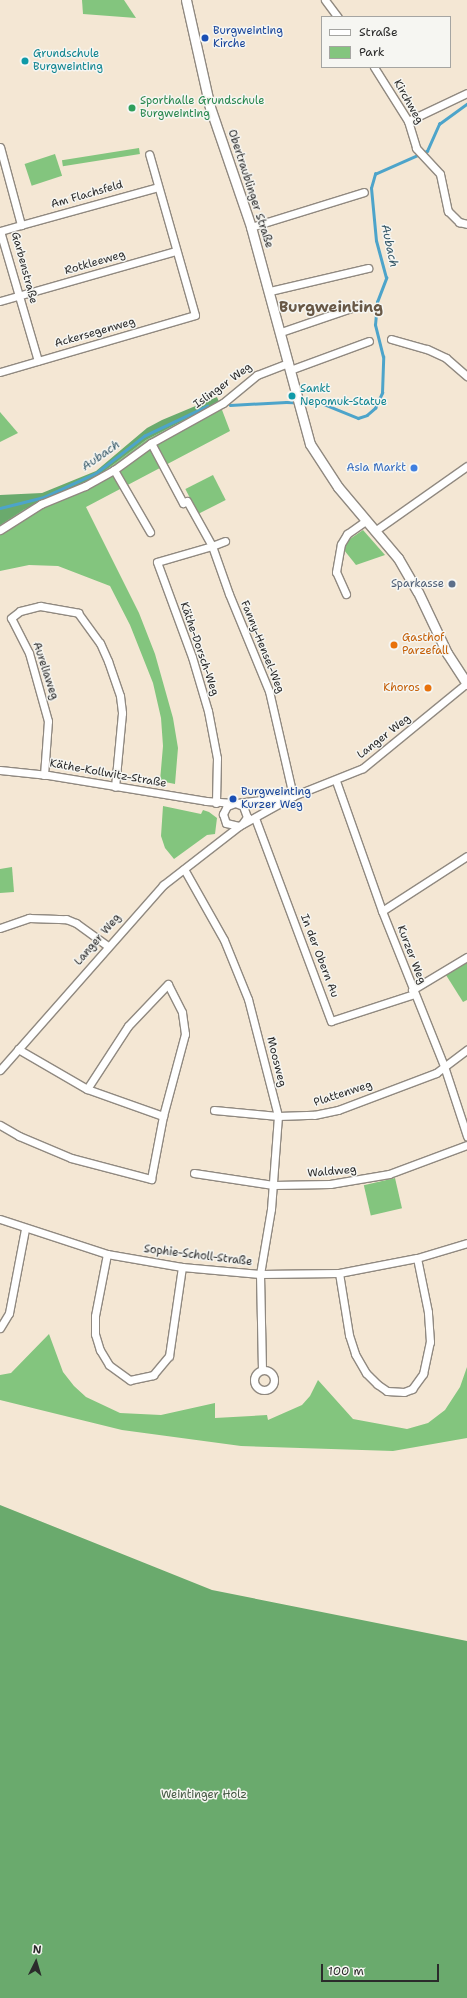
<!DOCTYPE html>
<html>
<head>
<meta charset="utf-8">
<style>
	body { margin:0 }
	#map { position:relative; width:467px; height:1998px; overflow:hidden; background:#f4e7d4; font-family:"Shantell Sans",sans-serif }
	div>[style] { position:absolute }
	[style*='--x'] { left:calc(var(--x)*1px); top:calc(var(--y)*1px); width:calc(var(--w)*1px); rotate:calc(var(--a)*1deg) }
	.green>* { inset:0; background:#83c57e; transform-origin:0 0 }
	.forest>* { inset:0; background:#6aaa6d }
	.stream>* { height:2.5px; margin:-1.25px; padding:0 1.25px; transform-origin:1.25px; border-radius:1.25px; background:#4da4ca }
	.roads { filter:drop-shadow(1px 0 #908980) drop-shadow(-1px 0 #908980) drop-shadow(0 1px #908980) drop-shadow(0 -1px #908980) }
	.minor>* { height:7px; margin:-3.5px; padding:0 3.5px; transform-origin:3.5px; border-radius:3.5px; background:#fff }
	.minor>.ring { margin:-3.5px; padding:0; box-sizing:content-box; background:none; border:7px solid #fff; border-radius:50% }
	.tertiary>* { height:9px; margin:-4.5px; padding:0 4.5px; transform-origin:4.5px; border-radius:4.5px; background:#fff }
	.dots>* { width:11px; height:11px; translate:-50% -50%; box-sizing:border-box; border:2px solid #f6f6f2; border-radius:50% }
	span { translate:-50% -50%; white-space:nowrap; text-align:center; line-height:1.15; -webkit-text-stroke:3px #f6f6f2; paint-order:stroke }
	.transit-label { font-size:11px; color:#164399 }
	.left { translate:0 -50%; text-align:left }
	.culture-label { font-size:11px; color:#0d838f }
	.leisure-label { font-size:11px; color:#27864d }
	.street-label { font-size:11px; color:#2b2b2b }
	.shop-label { font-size:11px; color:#366cbe }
	.right { translate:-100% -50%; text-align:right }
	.service-label { font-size:11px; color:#4e5e75 }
	.food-label { font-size:11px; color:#c56008 }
	.park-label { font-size:11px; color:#455944 }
	.water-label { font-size:12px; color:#395b6b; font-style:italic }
	.district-label { font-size:15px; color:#685846; font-weight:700 }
	.legend { position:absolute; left:321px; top:16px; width:130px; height:52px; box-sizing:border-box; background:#f6f6f2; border:1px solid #a5a5a2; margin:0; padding:5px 7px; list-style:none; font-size:12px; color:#2b2b2b }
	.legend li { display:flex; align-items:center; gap:8px; height:20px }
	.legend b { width:20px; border:1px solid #a5a5a2 }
	.north { position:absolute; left:16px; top:1942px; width:40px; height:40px; -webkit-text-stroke:3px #f6f6f2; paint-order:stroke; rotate:5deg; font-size:11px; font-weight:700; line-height:16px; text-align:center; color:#2b2b2b }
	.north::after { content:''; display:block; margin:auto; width:14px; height:18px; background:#2b2b2b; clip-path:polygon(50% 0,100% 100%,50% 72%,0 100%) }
	.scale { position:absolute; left:321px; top:1964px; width:118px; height:18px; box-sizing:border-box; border:2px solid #2b2b2b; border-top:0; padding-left:5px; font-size:12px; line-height:14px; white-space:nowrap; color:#2b2b2b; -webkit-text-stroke:3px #f6f6f2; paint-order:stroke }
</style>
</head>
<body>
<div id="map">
	<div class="green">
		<i style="clip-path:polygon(82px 0,124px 0,136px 18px,83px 14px)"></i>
		<i style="left:139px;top:148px;width:6px;height:78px;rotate:81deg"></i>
		<i style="left:55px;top:154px;width:23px;height:32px;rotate:72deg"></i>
		<i style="clip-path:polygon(219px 402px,230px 431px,86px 507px,139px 613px,155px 654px,173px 718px,178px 748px,175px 784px,160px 781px,163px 746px,161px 718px,153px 683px,130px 625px,110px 586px,58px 566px,29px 565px,0 571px,0 520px,98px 476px,146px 440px)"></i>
		<i style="clip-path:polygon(0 412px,18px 433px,0 442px)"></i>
		<i style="left:213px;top:475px;width:28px;height:31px;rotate:63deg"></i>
		<i style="clip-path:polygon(363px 530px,385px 555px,356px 565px,344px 550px,347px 541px)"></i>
		<i style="clip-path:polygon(163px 806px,201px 814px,203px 810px,209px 812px,217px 818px,215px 834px,207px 835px,174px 859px,165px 848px,161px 836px)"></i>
		<i style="clip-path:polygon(12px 867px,14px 892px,0 893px,0 869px)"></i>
		<i style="clip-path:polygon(467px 962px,467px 1000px,463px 1002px,446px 975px)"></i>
		<i style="left:395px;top:1178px;width:31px;height:32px;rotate:77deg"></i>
		<i style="clip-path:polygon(49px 1334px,63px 1372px,74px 1386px,86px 1397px,120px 1413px,161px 1415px,215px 1403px,215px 1418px,267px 1415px,268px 1420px,302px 1405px,310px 1396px,318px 1380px,353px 1419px,407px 1429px,428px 1423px,445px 1410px,460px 1387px,467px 1367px,467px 1438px,393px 1451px,241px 1446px,122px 1430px,0 1400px,0 1375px,11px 1373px)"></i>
	</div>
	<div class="forest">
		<i style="clip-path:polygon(217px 397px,219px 402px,146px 440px,98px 476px,23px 510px,0 525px,0 495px,42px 493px,96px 471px,147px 428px,162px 420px)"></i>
		<i style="clip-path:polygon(0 1505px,212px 1590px,467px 1641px,467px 1998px,0 1998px)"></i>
	</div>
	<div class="stream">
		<i style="--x:230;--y:405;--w:56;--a:-3.1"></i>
		<i style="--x:286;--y:402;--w:35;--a:2"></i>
		<i style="--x:321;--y:403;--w:40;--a:22"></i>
		<i style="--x:358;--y:418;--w:9;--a:-18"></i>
		<i style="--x:367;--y:415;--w:11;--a:-41"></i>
		<i style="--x:375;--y:408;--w:17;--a:-65"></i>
		<i style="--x:382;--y:393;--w:36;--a:-88"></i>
		<i style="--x:383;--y:357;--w:33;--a:-104"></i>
		<i style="--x:375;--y:325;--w:23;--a:-85"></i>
		<i style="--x:377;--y:302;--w:26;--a:-69"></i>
		<i style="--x:386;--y:278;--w:38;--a:-105"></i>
		<i style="--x:376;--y:241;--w:53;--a:-95.4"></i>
		<i style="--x:371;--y:188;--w:15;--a:-74"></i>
		<i style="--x:375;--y:174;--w:57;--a:-23.9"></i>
		<i style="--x:427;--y:151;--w:30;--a:-66"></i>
		<i style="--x:439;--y:124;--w:34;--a:-36"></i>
		<i style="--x:0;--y:508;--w:45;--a:-14"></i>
		<i style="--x:44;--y:497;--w:57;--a:-24.8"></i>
		<i style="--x:96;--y:473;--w:61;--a:-37.6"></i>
		<i style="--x:144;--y:436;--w:70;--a:-25.5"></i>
	</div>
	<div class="roads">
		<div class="minor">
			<i style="--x:325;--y:0;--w:21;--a:53"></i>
			<i style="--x:374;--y:67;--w:64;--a:57.8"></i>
			<i style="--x:408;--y:121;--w:28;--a:73"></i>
			<i style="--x:416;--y:148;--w:35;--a:47"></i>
			<i style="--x:440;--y:174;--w:38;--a:78"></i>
			<i style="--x:448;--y:211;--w:16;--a:45"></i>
			<i style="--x:459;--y:222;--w:8;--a:14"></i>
			<i style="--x:408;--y:121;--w:65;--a:-25.4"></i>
			<i style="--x:0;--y:147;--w:81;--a:74.9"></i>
			<i style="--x:21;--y:225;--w:22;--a:164"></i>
			<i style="--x:0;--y:231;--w:135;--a:73.7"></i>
			<i style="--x:21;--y:225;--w:142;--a:-15.5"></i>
			<i style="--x:251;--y:227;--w:118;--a:-17.2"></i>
			<i style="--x:270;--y:291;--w:101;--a:-13.2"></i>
			<i style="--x:0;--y:301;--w:183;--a:-15.9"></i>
			<i style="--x:281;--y:332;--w:83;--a:-18.9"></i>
			<i style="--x:391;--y:339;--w:37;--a:16"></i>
			<i style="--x:427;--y:349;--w:21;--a:25"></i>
			<i style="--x:446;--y:358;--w:28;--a:41"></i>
			<i style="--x:290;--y:370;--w:84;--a:-20.2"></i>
			<i style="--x:0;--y:372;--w:203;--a:-16.3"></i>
			<i style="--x:195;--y:315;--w:167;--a:-105.9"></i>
			<i style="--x:151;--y:443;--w:68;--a:61.9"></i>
			<i style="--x:183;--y:503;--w:4;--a:-27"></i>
			<i style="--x:187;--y:501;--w:51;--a:60.9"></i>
			<i style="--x:212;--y:546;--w:57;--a:163.8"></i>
			<i style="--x:157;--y:562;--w:101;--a:69.8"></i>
			<i style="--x:192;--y:657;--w:56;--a:73.5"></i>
			<i style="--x:208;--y:711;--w:48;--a:79.2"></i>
			<i style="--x:217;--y:758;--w:45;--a:91.3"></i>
			<i style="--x:0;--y:530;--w:49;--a:-32.4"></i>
			<i style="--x:41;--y:504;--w:48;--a:-22.2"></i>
			<i style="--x:85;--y:486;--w:33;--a:-29"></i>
			<i style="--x:376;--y:530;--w:111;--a:-35.1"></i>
			<i style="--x:150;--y:532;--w:72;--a:-120.1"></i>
			<i style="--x:114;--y:470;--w:46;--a:-36.1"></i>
			<i style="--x:151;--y:443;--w:82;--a:-29.1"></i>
			<i style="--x:223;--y:403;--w:44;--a:-39.5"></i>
			<i style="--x:257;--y:375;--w:34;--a:-21"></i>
			<i style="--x:225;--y:541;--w:14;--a:159"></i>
			<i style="--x:212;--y:546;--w:51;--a:70.5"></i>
			<i style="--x:229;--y:594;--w:105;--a:67.6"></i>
			<i style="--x:269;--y:691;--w:108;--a:77.1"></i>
			<i style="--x:346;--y:594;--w:24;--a:-114"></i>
			<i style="--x:336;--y:572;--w:28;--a:-80"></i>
			<i style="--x:341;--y:544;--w:12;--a:-59"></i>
			<i style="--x:347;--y:534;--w:24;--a:-35"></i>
			<i style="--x:0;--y:770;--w:48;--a:5.9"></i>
			<i style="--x:48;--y:775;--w:160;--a:9.3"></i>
			<i style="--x:206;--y:801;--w:27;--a:4"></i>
			<i style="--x:44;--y:775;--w:54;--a:-85.8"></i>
			<i style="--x:48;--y:721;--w:71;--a:-105.6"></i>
			<i style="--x:29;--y:653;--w:39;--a:-117"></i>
			<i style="--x:11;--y:618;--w:11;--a:-38"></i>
			<i style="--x:20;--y:611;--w:21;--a:-14"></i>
			<i style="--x:40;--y:606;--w:39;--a:10"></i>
			<i style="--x:78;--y:613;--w:37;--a:54"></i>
			<i style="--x:100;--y:643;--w:20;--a:66"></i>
			<i style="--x:108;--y:661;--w:37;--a:71"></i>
			<i style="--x:120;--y:696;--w:17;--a:83"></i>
			<i style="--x:122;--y:713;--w:74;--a:95.4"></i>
			<i style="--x:336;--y:781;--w:138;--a:70.5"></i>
			<i style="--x:382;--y:911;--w:167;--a:68.2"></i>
			<i style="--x:444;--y:1066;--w:74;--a:71.8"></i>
			<i style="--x:237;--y:803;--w:56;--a:-7.1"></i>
			<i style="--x:255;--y:818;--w:217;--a:69.5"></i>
			<i style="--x:331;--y:1021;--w:87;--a:-18"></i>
			<i style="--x:242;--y:824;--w:9;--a:-54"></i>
			<i style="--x:247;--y:817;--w:12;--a:-110"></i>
			<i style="--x:243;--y:806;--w:9;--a:-159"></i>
			<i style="--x:235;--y:803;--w:9;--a:159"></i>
			<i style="--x:227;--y:806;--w:9;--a:117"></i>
			<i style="--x:223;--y:814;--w:9;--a:72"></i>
			<i style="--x:226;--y:823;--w:13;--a:13"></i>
			<i style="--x:239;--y:826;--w:62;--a:-29.1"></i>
			<i style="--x:293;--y:796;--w:75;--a:-21.8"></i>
			<i style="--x:363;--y:768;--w:134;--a:-39.3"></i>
			<i style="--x:184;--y:869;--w:81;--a:60.6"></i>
			<i style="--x:224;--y:940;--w:64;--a:67.9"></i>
			<i style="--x:248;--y:999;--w:121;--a:75.6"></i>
			<i style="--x:278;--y:1116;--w:93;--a:94.3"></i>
			<i style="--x:271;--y:1209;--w:66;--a:99.6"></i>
			<i style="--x:260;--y:1274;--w:96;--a:88.8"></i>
			<i style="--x:382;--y:911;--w:101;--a:-32.9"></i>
			<i style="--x:0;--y:928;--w:31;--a:-19"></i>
			<i style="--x:29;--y:918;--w:37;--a:2"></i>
			<i style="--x:66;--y:919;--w:11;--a:22"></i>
			<i style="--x:76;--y:923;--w:39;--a:36"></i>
			<i style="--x:412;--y:990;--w:64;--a:-31"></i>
			<i style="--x:18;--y:1049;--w:80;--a:30.1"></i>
			<i style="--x:87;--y:1089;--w:81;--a:19.6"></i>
			<i style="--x:0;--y:1070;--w:247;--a:-48.6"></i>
			<i style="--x:163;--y:885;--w:96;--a:-37.8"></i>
			<i style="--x:214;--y:1110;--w:64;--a:5.4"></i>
			<i style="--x:278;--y:1116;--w:36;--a:-2"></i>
			<i style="--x:314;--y:1115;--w:25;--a:-12"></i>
			<i style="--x:338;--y:1110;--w:105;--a:-20.7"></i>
			<i style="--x:436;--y:1073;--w:39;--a:-37"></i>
			<i style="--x:0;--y:1125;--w:22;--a:30"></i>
			<i style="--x:19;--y:1136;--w:56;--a:22.9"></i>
			<i style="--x:71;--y:1158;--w:83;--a:14.7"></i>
			<i style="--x:151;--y:1179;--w:64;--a:-79.2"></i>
			<i style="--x:163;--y:1116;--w:85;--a:-75"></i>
			<i style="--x:185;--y:1034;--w:22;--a:-98"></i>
			<i style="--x:182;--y:1012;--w:31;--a:-117"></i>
			<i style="--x:168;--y:984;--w:58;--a:133.6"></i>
			<i style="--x:128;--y:1026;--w:75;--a:123.1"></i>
			<i style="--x:194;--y:1173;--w:80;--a:8.6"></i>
			<i style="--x:273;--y:1185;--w:57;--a:-1"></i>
			<i style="--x:330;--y:1184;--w:60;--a:-9.6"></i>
			<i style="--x:389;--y:1174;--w:83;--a:-20.4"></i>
			<i style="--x:0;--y:1219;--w:113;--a:18.1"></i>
			<i style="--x:107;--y:1254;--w:76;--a:9.8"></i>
			<i style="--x:182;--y:1267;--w:78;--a:5.1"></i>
			<i style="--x:260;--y:1274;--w:79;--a:-0.7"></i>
			<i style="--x:339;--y:1273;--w:79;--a:-10.9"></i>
			<i style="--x:417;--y:1258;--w:52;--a:-16.7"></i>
			<i style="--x:107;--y:1254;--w:63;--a:101"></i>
			<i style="--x:95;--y:1316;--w:18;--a:90"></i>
			<i style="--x:95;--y:1334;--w:17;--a:73"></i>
			<i style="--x:100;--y:1350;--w:17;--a:59"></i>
			<i style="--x:109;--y:1365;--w:26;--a:36"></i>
			<i style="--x:130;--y:1380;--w:24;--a:-12"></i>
			<i style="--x:153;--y:1375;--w:25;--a:-50"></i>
			<i style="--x:169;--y:1356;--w:90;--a:-81.7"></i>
			<i style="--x:339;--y:1273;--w:63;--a:80.8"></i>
			<i style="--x:349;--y:1335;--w:20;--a:72"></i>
			<i style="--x:355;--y:1354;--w:22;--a:60"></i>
			<i style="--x:366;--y:1373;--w:16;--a:45"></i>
			<i style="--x:377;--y:1384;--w:12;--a:35"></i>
			<i style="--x:387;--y:1391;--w:17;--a:3"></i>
			<i style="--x:404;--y:1392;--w:9;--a:-21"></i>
			<i style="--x:412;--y:1389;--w:19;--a:-54"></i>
			<i style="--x:423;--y:1374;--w:33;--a:-78"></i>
			<i style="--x:430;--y:1342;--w:30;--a:-94"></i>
			<i style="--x:428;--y:1312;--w:55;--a:-101.5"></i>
			<i style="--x:0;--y:1328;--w:17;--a:-59"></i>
			<i style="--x:9;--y:1313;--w:86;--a:-79.2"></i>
			<i class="ring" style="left:254px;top:1370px;width:13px;height:13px"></i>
		</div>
		<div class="tertiary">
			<i style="--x:186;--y:0;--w:110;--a:77.4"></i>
			<i style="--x:210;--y:107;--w:127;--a:71.1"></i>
			<i style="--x:251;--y:227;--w:225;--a:74.8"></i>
			<i style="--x:310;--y:444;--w:51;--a:56.9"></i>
			<i style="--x:338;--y:487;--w:93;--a:49.8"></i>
			<i style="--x:398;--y:558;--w:39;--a:60"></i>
			<i style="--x:418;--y:592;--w:68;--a:64.6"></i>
			<i style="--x:447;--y:653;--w:37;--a:57"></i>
		</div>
	</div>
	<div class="dots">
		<i style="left:205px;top:38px;background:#1a4fb4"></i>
		<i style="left:25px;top:61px;background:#0f9aa8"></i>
		<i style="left:132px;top:108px;background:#2e9e5b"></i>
		<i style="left:292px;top:396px;background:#0f9aa8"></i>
		<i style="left:414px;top:468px;background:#3f7fe0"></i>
		<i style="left:452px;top:584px;background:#5c6f8a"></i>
		<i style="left:394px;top:645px;background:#e8710a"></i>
		<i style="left:428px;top:688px;background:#e8710a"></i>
		<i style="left:233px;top:799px;background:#1a4fb4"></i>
	</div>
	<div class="transit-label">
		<span class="left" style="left:213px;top:38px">Burgweinting<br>Kirche</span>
		<span class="left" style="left:241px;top:799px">Burgweinting<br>Kurzer Weg</span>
	</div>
	<div class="culture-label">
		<span class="left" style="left:33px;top:61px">Grundschule<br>Burgweinting</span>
		<span class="left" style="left:300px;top:396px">Sankt<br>Nepomuk-Statue</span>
	</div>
	<div class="leisure-label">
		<span class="left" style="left:140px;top:108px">Sporthalle Grundschule<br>Burgweinting</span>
	</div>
	<div class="street-label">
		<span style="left:408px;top:102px;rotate:61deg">Kirchweg</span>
		<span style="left:250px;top:189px;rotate:72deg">Obertraublinger Straße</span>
		<span style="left:87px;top:195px;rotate:-16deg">Am Flachsfeld</span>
		<span style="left:95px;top:263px;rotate:-16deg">Rotkleeweg</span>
		<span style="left:24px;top:268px;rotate:75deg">Garbenstraße</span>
		<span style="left:95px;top:333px;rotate:-16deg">Ackersegenweg</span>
		<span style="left:223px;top:386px;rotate:-36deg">Islinger Weg</span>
		<span style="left:262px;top:647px;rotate:68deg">Fanny-Hensel-Weg</span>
		<span style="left:199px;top:649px;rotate:71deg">Käthe-Dorsch-Weg</span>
		<span style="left:45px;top:671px;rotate:72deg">Aureliaweg</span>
		<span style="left:384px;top:737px;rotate:-38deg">Langer Weg</span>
		<span style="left:108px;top:774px;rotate:10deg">Käthe-Kollwitz-Straße</span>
		<span style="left:98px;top:940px;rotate:-49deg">Langer Weg</span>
		<span style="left:411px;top:955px;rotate:69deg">Kurzer Weg</span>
		<span style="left:319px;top:956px;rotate:69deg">In der Obern Au</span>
		<span style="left:276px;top:1062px;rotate:76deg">Moosweg</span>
		<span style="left:343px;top:1094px;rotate:-18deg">Plattenweg</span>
		<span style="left:332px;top:1172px;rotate:-5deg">Waldweg</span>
		<span style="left:198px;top:1256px;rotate:7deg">Sophie-Scholl-Straße</span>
	</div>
	<div class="shop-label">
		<span class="right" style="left:406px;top:468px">Asia Markt</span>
	</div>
	<div class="service-label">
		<span class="right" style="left:444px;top:584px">Sparkasse</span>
	</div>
	<div class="food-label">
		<span class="left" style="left:402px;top:645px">Gasthof<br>Parzefall</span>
		<span class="right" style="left:420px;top:688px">Khoros</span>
	</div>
	<div class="park-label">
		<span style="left:204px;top:1795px">Weintinger Holz</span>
	</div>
	<div class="water-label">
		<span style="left:389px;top:246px;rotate:78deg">Aubach</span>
		<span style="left:101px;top:456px;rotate:-35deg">Aubach</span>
	</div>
	<div class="district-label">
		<span style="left:331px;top:308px">Burgweinting</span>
	</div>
	<ul class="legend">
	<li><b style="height:5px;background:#fff"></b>Straße</li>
	<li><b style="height:11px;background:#83c57e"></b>Park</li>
	</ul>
	<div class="north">N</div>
	<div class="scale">100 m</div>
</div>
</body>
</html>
